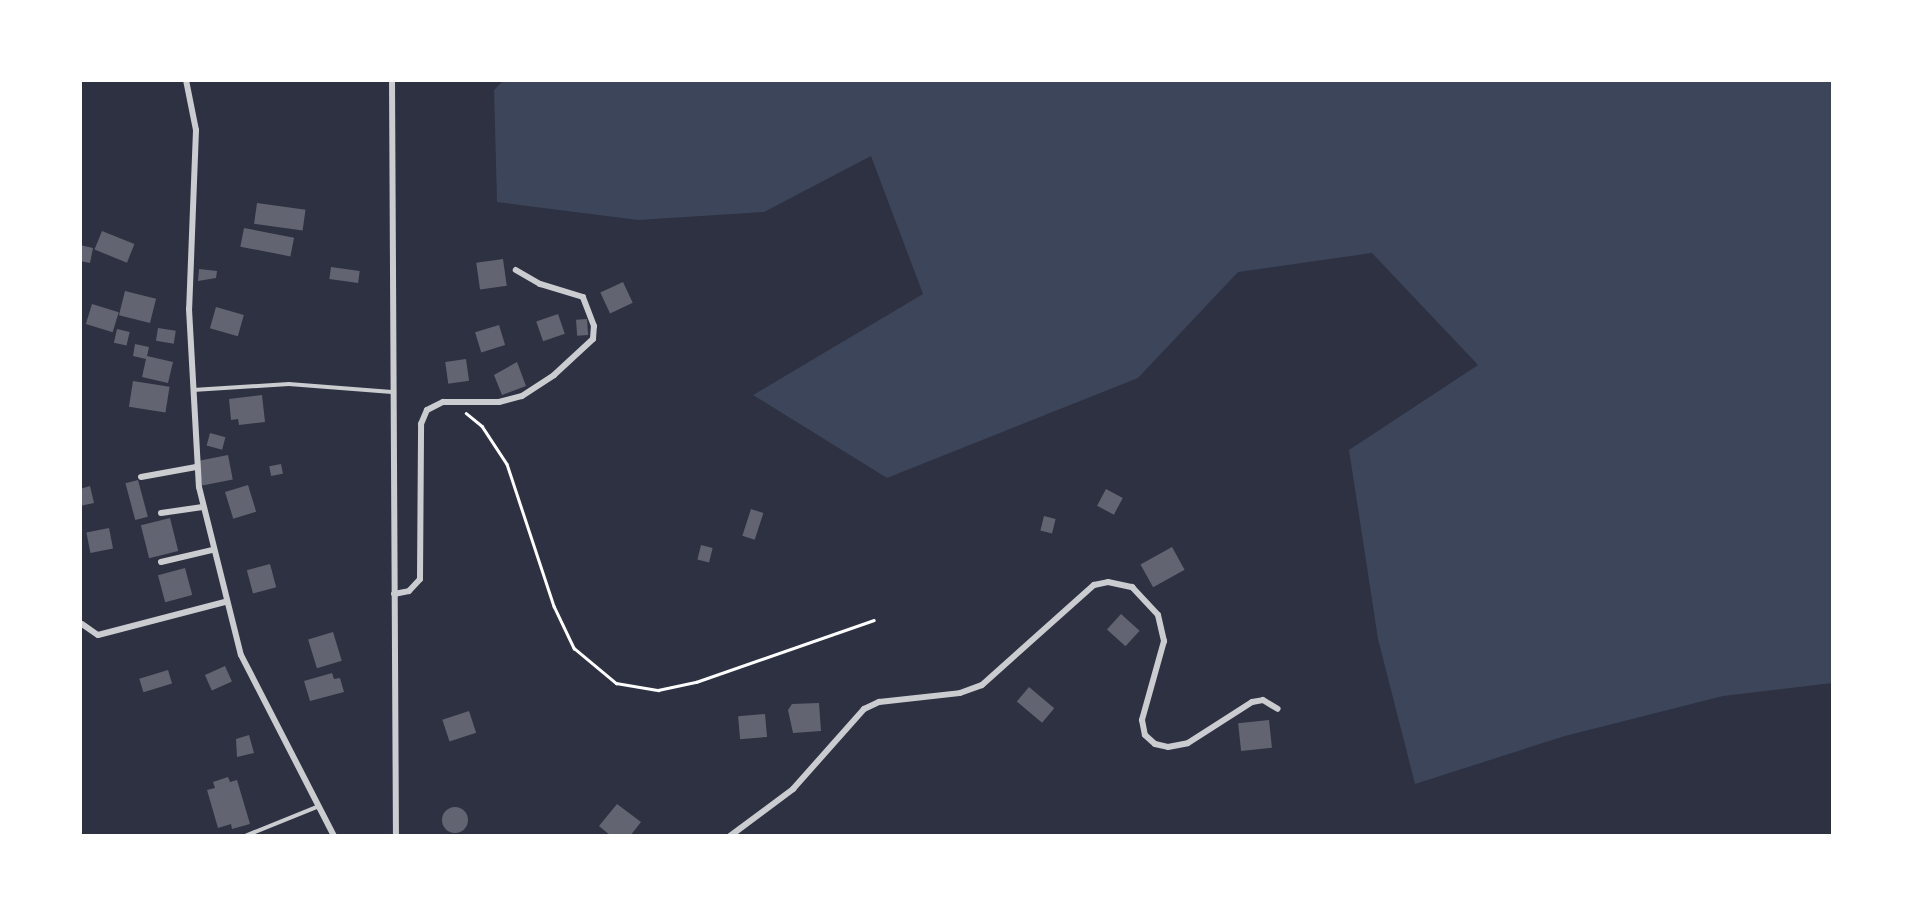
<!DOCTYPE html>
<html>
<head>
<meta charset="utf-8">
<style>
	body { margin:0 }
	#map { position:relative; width:1913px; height:916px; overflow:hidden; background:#2d3142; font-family:Overpass,sans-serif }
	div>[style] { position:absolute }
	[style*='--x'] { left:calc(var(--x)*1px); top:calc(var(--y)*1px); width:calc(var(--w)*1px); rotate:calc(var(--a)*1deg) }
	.green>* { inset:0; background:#3c4559 }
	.building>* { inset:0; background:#626471; transform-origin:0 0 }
	.round { border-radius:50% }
	.path>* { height:2.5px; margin:-1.25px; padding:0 1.25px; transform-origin:1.25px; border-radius:1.25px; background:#fff }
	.service>* { height:3.5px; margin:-1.75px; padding:0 1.75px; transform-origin:1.75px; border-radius:1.75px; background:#caccd0 }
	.minor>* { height:6px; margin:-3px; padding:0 3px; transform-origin:3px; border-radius:3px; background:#caccd0 }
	span { translate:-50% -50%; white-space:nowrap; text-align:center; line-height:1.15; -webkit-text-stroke:7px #fff; paint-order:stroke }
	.frame { position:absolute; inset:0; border:82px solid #fff; pointer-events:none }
</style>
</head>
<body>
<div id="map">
	<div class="green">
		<i style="clip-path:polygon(504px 80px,1832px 81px,1832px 683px,1723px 696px,1565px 736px,1415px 784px,1378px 639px,1349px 450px,1478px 365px,1372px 253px,1238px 272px,1138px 378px,887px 478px,753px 395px,923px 294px,871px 156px,764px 212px,638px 220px,497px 202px,494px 90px)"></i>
	</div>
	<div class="building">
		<i style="left:257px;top:203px;width:49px;height:21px;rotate:8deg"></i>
		<i style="left:244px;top:228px;width:51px;height:19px;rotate:11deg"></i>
		<i style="left:102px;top:231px;width:35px;height:20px;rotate:22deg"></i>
		<i style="clip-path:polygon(80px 245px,93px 248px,90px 263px,80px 261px)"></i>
		<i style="left:503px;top:259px;width:27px;height:27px;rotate:82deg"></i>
		<i style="left:331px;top:267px;width:29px;height:12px;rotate:8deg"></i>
		<i style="clip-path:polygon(199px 269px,217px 271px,216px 278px,198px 281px)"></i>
		<i style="left:623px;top:282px;width:23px;height:25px;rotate:65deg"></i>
		<i style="left:125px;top:291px;width:32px;height:25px;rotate:14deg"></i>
		<i style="left:92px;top:304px;width:28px;height:21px;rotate:17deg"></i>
		<i style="left:216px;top:307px;width:29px;height:22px;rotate:16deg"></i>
		<i style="left:558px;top:314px;width:21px;height:23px;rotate:71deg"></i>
		<i style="left:587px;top:319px;width:16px;height:11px;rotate:86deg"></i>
		<i style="left:499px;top:325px;width:21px;height:25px;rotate:73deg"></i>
		<i style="left:158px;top:328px;width:18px;height:13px;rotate:9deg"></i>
		<i style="left:117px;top:329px;width:13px;height:14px;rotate:13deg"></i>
		<i style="clip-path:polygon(135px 344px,149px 347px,147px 356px,173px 362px,168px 383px,142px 377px,146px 359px,133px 356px)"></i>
		<i style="left:466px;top:359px;width:22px;height:21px;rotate:82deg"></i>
		<i style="clip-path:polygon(517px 362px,526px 386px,502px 395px,494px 375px)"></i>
		<i style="left:133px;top:381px;width:37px;height:26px;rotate:9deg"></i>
		<i style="clip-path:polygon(262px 395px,265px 422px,239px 425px,238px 419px,231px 420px,229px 399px)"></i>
		<i style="left:210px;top:433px;width:16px;height:13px;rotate:15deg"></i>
		<i style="left:228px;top:455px;width:25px;height:31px;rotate:79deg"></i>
		<i style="left:281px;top:464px;width:10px;height:12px;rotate:79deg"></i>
		<i style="left:138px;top:480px;width:38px;height:13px;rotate:75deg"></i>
		<i style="left:248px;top:485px;width:28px;height:24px;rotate:73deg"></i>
		<i style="clip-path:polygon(90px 486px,94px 503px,80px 506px,80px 489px)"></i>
		<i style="left:1106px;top:489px;width:19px;height:19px;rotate:28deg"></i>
		<i style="left:751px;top:509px;width:13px;height:28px;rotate:18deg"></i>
		<i style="left:1044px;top:516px;width:12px;height:15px;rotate:14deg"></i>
		<i style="left:170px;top:518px;width:34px;height:30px;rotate:76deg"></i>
		<i style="left:109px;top:528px;width:21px;height:23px;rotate:79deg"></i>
		<i style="left:701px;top:545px;width:12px;height:15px;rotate:14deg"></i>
		<i style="left:1172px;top:547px;width:26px;height:36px;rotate:61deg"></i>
		<i style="left:270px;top:564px;width:24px;height:24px;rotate:75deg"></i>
		<i style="left:185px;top:568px;width:28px;height:28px;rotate:75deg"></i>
		<i style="left:1121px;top:614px;width:25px;height:21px;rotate:42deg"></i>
		<i style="left:333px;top:632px;width:30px;height:26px;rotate:73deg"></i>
		<i style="left:225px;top:666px;width:17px;height:22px;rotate:66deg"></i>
		<i style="left:168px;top:670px;width:14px;height:30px;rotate:73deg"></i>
		<i style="clip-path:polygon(332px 673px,334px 679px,340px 678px,344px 692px,310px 701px,304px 681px)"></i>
		<i style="left:1029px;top:687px;width:33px;height:19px;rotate:40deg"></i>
		<i style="clip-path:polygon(819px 703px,821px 731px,793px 733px,788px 710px,792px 704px)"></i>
		<i style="left:469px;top:711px;width:23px;height:28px;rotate:72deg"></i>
		<i style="left:765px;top:714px;width:23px;height:27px;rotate:85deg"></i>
		<i style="left:1269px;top:720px;width:28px;height:31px;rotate:84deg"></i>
		<i style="clip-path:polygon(249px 735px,254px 753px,237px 757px,236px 739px)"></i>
		<i style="clip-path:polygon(228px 777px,230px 782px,237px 780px,250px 824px,232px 829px,231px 824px,218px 828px,207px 790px,215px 788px,213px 782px)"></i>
		<i style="clip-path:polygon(617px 804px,641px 822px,630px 836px,611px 836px,599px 826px)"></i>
		<i class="round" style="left:442px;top:807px;width:26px;height:26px"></i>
	</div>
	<div class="path">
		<i style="--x:466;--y:413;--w:21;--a:39"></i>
		<i style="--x:482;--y:426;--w:45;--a:56.7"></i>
		<i style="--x:507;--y:464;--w:150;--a:71.7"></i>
		<i style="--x:554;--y:606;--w:47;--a:64.5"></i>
		<i style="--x:574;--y:648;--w:55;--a:39.8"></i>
		<i style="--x:616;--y:683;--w:43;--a:9.5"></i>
		<i style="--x:658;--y:690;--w:39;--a:-12"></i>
		<i style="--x:696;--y:682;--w:188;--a:-19.2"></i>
	</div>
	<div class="service">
		<i style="--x:193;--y:390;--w:96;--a:-3.6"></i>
		<i style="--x:289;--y:384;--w:103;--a:4.4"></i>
		<i style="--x:245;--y:836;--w:78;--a:-21.9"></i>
	</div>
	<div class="minor">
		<i style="--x:186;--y:80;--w:51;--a:78.7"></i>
		<i style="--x:196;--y:130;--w:179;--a:92.2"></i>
		<i style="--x:189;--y:309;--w:178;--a:86.8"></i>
		<i style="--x:199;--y:487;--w:173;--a:76"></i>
		<i style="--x:241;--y:655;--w:203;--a:62.8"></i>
		<i style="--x:392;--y:80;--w:756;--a:89.7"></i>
		<i style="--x:141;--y:477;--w:56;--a:-10.3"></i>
		<i style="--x:161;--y:513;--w:42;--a:-8.1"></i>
		<i style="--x:161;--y:562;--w:52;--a:-13.2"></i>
		<i style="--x:394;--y:594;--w:15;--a:-11"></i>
		<i style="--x:409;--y:591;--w:16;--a:-47"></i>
		<i style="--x:420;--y:579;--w:155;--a:-89.6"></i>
		<i style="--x:421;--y:424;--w:15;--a:-67"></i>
		<i style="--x:427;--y:410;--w:18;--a:-27"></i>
		<i style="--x:443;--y:402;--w:56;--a:0"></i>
		<i style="--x:499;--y:402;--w:24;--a:-15"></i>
		<i style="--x:522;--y:396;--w:38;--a:-33"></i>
		<i style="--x:554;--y:375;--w:53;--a:-42.7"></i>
		<i style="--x:593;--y:339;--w:13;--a:-86"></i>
		<i style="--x:594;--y:326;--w:31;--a:-111"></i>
		<i style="--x:583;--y:297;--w:45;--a:-163.2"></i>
		<i style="--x:540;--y:284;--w:28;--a:-150"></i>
		<i style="--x:82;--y:624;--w:19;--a:35"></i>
		<i style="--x:98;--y:635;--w:131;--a:-14.6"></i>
		<i style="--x:730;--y:836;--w:79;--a:-36.7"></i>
		<i style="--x:793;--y:789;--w:107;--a:-48.4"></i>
		<i style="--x:864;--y:709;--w:17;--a:-25"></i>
		<i style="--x:879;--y:702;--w:81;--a:-6.3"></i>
		<i style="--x:960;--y:693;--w:23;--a:-20"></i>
		<i style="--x:982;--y:685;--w:150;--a:-41.8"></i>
		<i style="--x:1094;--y:585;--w:14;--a:-12"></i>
		<i style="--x:1108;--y:582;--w:25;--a:12"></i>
		<i style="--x:1132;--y:587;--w:38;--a:47"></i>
		<i style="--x:1158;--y:615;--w:27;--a:77"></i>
		<i style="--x:1164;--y:641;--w:82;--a:105.6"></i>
		<i style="--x:1142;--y:720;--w:15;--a:79"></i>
		<i style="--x:1145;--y:735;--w:13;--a:42"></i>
		<i style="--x:1155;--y:744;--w:13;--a:13"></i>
		<i style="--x:1168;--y:747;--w:20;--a:-11"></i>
		<i style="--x:1188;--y:743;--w:76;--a:-32.6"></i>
		<i style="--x:1252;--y:702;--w:11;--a:-10"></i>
		<i style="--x:1263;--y:700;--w:17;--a:31"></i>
	</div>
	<div class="frame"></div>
</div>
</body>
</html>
